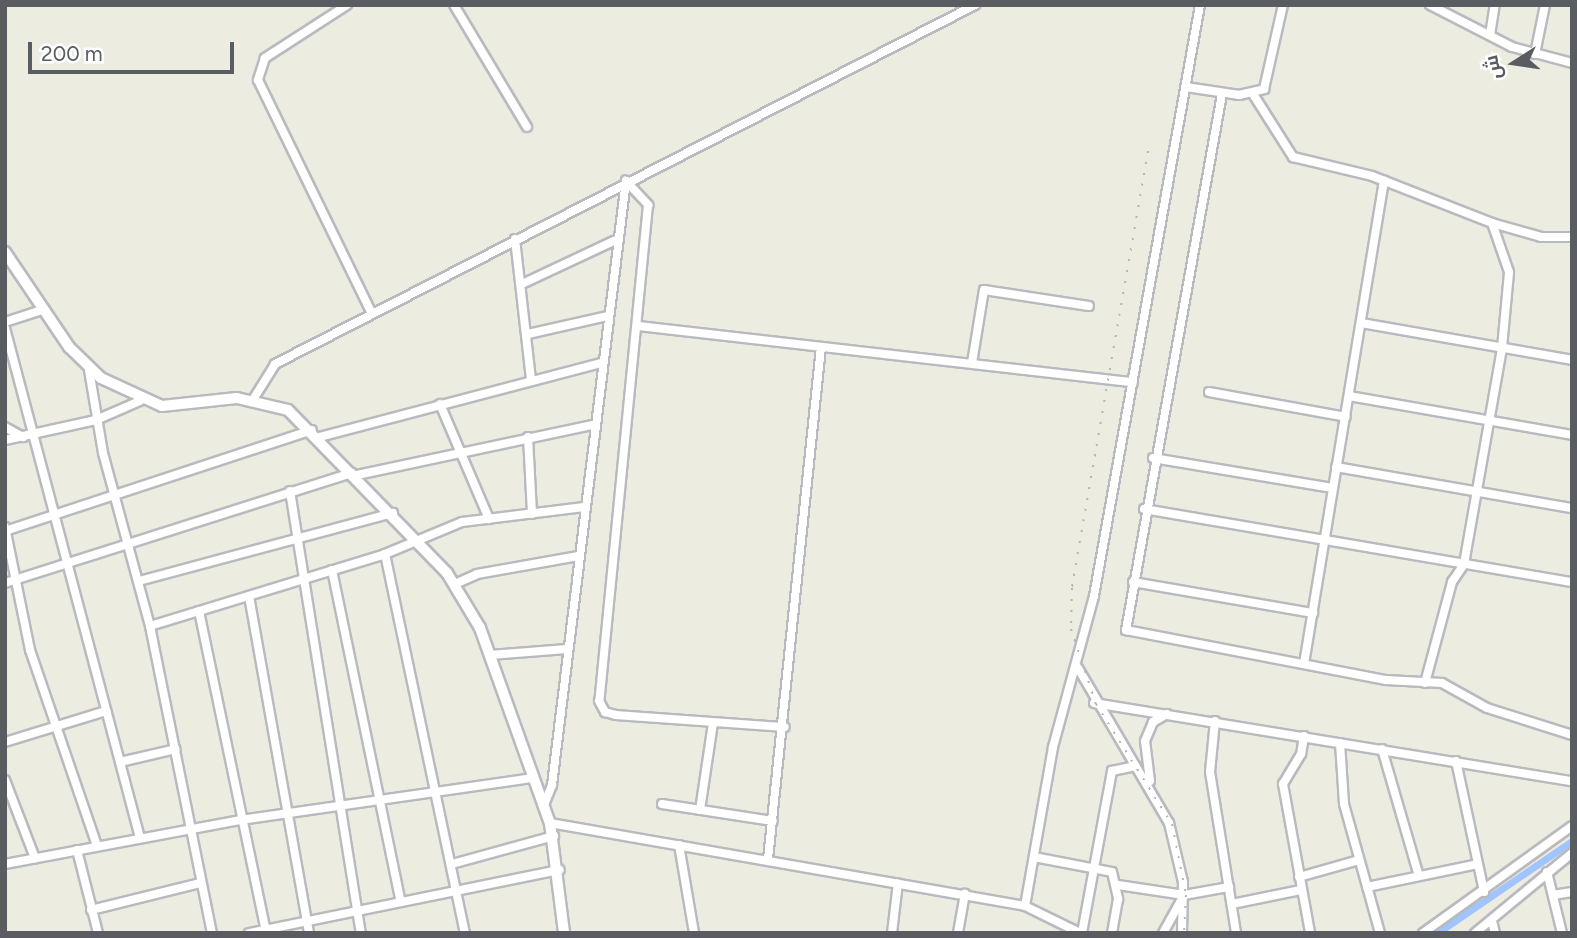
<!DOCTYPE html>
<html>
<head>
<meta charset="utf-8">
<style>
	body { margin:0 }
	#map { position:relative; width:1577px; height:938px; overflow:hidden; background:#ecece1; font-family:Figtree,Cairo,sans-serif }
	div>[style] { position:absolute }
	[style*='--x'] { left:calc(var(--x)*1px); top:calc(var(--y)*1px); width:calc(var(--w)*1px); rotate:calc(var(--a)*1deg) }
	.canal>* { height:7px; margin:-3.5px; padding:0 3.5px; transform-origin:3.5px; border-radius:3.5px; background:#a0c4fd }
	.roads { filter:drop-shadow(2px 0 #b9babf) drop-shadow(-2px 0 #b9babf) drop-shadow(0 2px #b9babf) drop-shadow(0 -2px #b9babf) }
	.minor>* { height:8px; margin:-4px; padding:0 4px; transform-origin:4px; border-radius:4px; background:#fff }
	.tertiary>* { height:10px; margin:-5px; padding:0 5px; transform-origin:5px; border-radius:5px; background:#fff }
	.rail>* { height:2px; margin-top:-1px; transform-origin:0; background:repeating-linear-gradient(90deg,#b4b5b5 0 2px,transparent 0 11px) }
	span { translate:-50% -50%; white-space:nowrap; text-align:center; line-height:1.15; -webkit-text-stroke:5px #fff; paint-order:stroke }
	.frame { position:absolute; inset:0; border:7px solid #595c61; pointer-events:none }
	.north { position:absolute; left:1479px; top:28px; width:70px; height:70px; -webkit-text-stroke:5px #fff; paint-order:stroke; rotate:258deg; font-size:19px; font-weight:700; line-height:28px; text-align:center; color:#595c61 }
	.north::after { content:''; display:block; margin:auto; width:24px; height:32px; background:#595c61; clip-path:polygon(50% 0,100% 100%,50% 72%,0 100%) }
	.scale { position:absolute; left:28px; top:42px; width:206px; height:32px; box-sizing:border-box; border:4px solid #595c61; border-top:0; padding-left:9px; font-size:21px; line-height:24px; white-space:nowrap; color:#595c61; -webkit-text-stroke:5px #fff; paint-order:stroke }
</style>
</head>
<body>
<div id="map">
	<div class="canal">
		<i style="--x:1437;--y:933;--w:163;--a:-34.3"></i>
	</div>
	<div class="roads">
		<div class="minor">
			<i style="--x:347;--y:5;--w:98;--a:147.1"></i>
			<i style="--x:265;--y:58;--w:23;--a:108"></i>
			<i style="--x:258;--y:80;--w:258;--a:64"></i>
			<i style="--x:454;--y:5;--w:142;--a:59.1"></i>
			<i style="--x:1430;--y:5;--w:92;--a:27.1"></i>
			<i style="--x:1512;--y:47;--w:62;--a:14.9"></i>
			<i style="--x:1490;--y:35;--w:30;--a:-81"></i>
			<i style="--x:1535;--y:54;--w:50;--a:-78.5"></i>
			<i style="--x:1186;--y:87;--w:54;--a:8.6"></i>
			<i style="--x:1239;--y:95;--w:26;--a:-13"></i>
			<i style="--x:1264;--y:89;--w:86;--a:-77.3"></i>
			<i style="--x:1222;--y:94;--w:545;--a:100.15"></i>
			<i style="--x:1126;--y:630;--w:265;--a:10.9"></i>
			<i style="--x:1386;--y:680;--w:56;--a:3.1"></i>
			<i style="--x:1442;--y:683;--w:51;--a:29.1"></i>
			<i style="--x:1487;--y:708;--w:89;--a:17.6"></i>
			<i style="--x:1253;--y:94;--w:75;--a:57.6"></i>
			<i style="--x:1293;--y:157;--w:81;--a:13.5"></i>
			<i style="--x:1372;--y:176;--w:129;--a:21.4"></i>
			<i style="--x:1492;--y:223;--w:51;--a:15.9"></i>
			<i style="--x:1541;--y:237;--w:31;--a:0"></i>
			<i style="--x:515;--y:239;--w:142;--a:83.5"></i>
			<i style="--x:522;--y:284;--w:102;--a:-25.1"></i>
			<i style="--x:5;--y:322;--w:40;--a:-18"></i>
			<i style="--x:1361;--y:323;--w:214;--a:9.9"></i>
			<i style="--x:638;--y:326;--w:498;--a:6.5"></i>
			<i style="--x:5;--y:328;--w:528;--a:75.17"></i>
			<i style="--x:528;--y:334;--w:81;--a:-12.8"></i>
			<i style="--x:972;--y:363;--w:74;--a:-80.7"></i>
			<i style="--x:984;--y:290;--w:106;--a:8.7"></i>
			<i style="--x:89;--y:370;--w:84;--a:80.4"></i>
			<i style="--x:103;--y:453;--w:179;--a:74.8"></i>
			<i style="--x:150;--y:626;--w:313;--a:78.6"></i>
			<i style="--x:1209;--y:392;--w:139;--a:10.3"></i>
			<i style="--x:1349;--y:396;--w:226;--a:9.9"></i>
			<i style="--x:254;--y:398;--w:40;--a:-58"></i>
			<i style="--x:275;--y:364;--w:787;--a:-27.15"></i>
			<i style="--x:440;--y:404;--w:125;--a:66.9"></i>
			<i style="--x:5;--y:427;--w:21;--a:29"></i>
			<i style="--x:319;--y:437;--w:292;--a:-14.7"></i>
			<i style="--x:528;--y:437;--w:77;--a:87"></i>
			<i style="--x:5;--y:440;--w:93;--a:-12.4"></i>
			<i style="--x:96;--y:420;--w:48;--a:-23.4"></i>
			<i style="--x:1153;--y:458;--w:182;--a:9.5"></i>
			<i style="--x:1336;--y:467;--w:240;--a:9.9"></i>
			<i style="--x:357;--y:475;--w:241;--a:-12"></i>
			<i style="--x:290;--y:491;--w:448;--a:80.9"></i>
			<i style="--x:1144;--y:509;--w:434;--a:9.7"></i>
			<i style="--x:5;--y:527;--w:126;--a:78.5"></i>
			<i style="--x:30;--y:650;--w:207;--a:71.1"></i>
			<i style="--x:5;--y:531;--w:323;--a:-18.2"></i>
			<i style="--x:385;--y:554;--w:387;--a:78.1"></i>
			<i style="--x:332;--y:570;--w:339;--a:78.3"></i>
			<i style="--x:139;--y:581;--w:263;--a:-15"></i>
			<i style="--x:1133;--y:582;--w:183;--a:9.8"></i>
			<i style="--x:5;--y:583;--w:364;--a:-17.6"></i>
			<i style="--x:455;--y:584;--w:24;--a:-24"></i>
			<i style="--x:477;--y:574;--w:103;--a:-10.1"></i>
			<i style="--x:249;--y:596;--w:342;--a:79.9"></i>
			<i style="--x:199;--y:611;--w:329;--a:78.2"></i>
			<i style="--x:150;--y:626;--w:246;--a:-17"></i>
			<i style="--x:385;--y:554;--w:83;--a:-22.6"></i>
			<i style="--x:462;--y:522;--w:123;--a:-7"></i>
			<i style="--x:490;--y:655;--w:77;--a:-4.5"></i>
			<i style="--x:1304;--y:664;--w:490;--a:-80.6"></i>
			<i style="--x:1078;--y:668;--w:180;--a:59.6"></i>
			<i style="--x:1169;--y:823;--w:61;--a:76.7"></i>
			<i style="--x:1183;--y:882;--w:51;--a:91.1"></i>
			<i style="--x:1425;--y:683;--w:105;--a:-75"></i>
			<i style="--x:1452;--y:582;--w:22;--a:-56"></i>
			<i style="--x:1464;--y:564;--w:219;--a:-80"></i>
			<i style="--x:1502;--y:348;--w:76;--a:-84.7"></i>
			<i style="--x:1509;--y:272;--w:52;--a:-109.1"></i>
			<i style="--x:1094;--y:703;--w:484;--a:9.3"></i>
			<i style="--x:1215;--y:721;--w:51;--a:95.6"></i>
			<i style="--x:1210;--y:772;--w:163;--a:80.8"></i>
			<i style="--x:1304;--y:736;--w:18;--a:99"></i>
			<i style="--x:1301;--y:754;--w:35;--a:121"></i>
			<i style="--x:1283;--y:784;--w:151;--a:79.7"></i>
			<i style="--x:5;--y:742;--w:106;--a:-17.1"></i>
			<i style="--x:1340;--y:743;--w:61;--a:86.2"></i>
			<i style="--x:1344;--y:804;--w:134;--a:74.4"></i>
			<i style="--x:1382;--y:749;--w:132;--a:73.8"></i>
			<i style="--x:1456;--y:761;--w:134;--a:77.9"></i>
			<i style="--x:120;--y:762;--w:57;--a:-13.1"></i>
			<i style="--x:5;--y:780;--w:84;--a:69"></i>
			<i style="--x:1150;--y:781;--w:40;--a:-97.1"></i>
			<i style="--x:1145;--y:741;--w:21;--a:-67"></i>
			<i style="--x:1153;--y:722;--w:16;--a:-30"></i>
			<i style="--x:662;--y:804;--w:112;--a:8.7"></i>
			<i style="--x:544;--y:805;--w:22;--a:-68"></i>
			<i style="--x:552;--y:785;--w:609;--a:-83.02"></i>
			<i style="--x:626;--y:181;--w:33;--a:47"></i>
			<i style="--x:648;--y:205;--w:498;--a:95.6"></i>
			<i style="--x:599;--y:701;--w:13;--a:61"></i>
			<i style="--x:605;--y:712;--w:11;--a:15"></i>
			<i style="--x:616;--y:715;--w:169;--a:4.1"></i>
			<i style="--x:700;--y:810;--w:88;--a:-81.5"></i>
			<i style="--x:550;--y:823;--w:482;--a:9.9"></i>
			<i style="--x:1025;--y:906;--w:161;--a:-80"></i>
			<i style="--x:1053;--y:747;--w:156;--a:-74.8"></i>
			<i style="--x:1094;--y:596;--w:600;--a:-79.83"></i>
			<i style="--x:679;--y:845;--w:89;--a:80.3"></i>
			<i style="--x:77;--y:850;--w:86;--a:75.8"></i>
			<i style="--x:1034;--y:857;--w:79;--a:10.9"></i>
			<i style="--x:1112;--y:872;--w:28;--a:77"></i>
			<i style="--x:1118;--y:899;--w:35;--a:100"></i>
			<i style="--x:768;--y:859;--w:515;--a:-84.09"></i>
			<i style="--x:5;--y:864;--w:240;--a:-10.6"></i>
			<i style="--x:241;--y:820;--w:295;--a:-8.2"></i>
			<i style="--x:452;--y:864;--w:106;--a:-15.4"></i>
			<i style="--x:1547;--y:872;--w:63;--a:76.2"></i>
			<i style="--x:1299;--y:877;--w:62;--a:-15.8"></i>
			<i style="--x:1118;--y:885;--w:67;--a:8.6"></i>
			<i style="--x:1184;--y:895;--w:46;--a:-10.1"></i>
			<i style="--x:1367;--y:887;--w:113;--a:-11.7"></i>
			<i style="--x:1553;--y:895;--w:19;--a:-9"></i>
			<i style="--x:1232;--y:904;--w:70;--a:-11.5"></i>
			<i style="--x:1025;--y:906;--w:61;--a:26.1"></i>
			<i style="--x:91;--y:910;--w:112;--a:-13.9"></i>
			<i style="--x:1492;--y:921;--w:12;--a:76"></i>
			<i style="--x:249;--y:933;--w:317;--a:-11.5"></i>
			<i style="--x:892;--y:933;--w:50;--a:-83.2"></i>
			<i style="--x:958;--y:933;--w:40;--a:-80"></i>
			<i style="--x:1082;--y:933;--w:165;--a:-79.5"></i>
			<i style="--x:1112;--y:771;--w:24;--a:-12"></i>
			<i style="--x:1163;--y:933;--w:39;--a:-61"></i>
			<i style="--x:1423;--y:933;--w:183;--a:-35.7"></i>
			<i style="--x:1475;--y:933;--w:126;--a:-39.5"></i>
		</div>
		<div class="tertiary">
			<i style="--x:5;--y:252;--w:115;--a:56"></i>
			<i style="--x:69;--y:347;--w:45;--a:44.1"></i>
			<i style="--x:101;--y:378;--w:67;--a:24.7"></i>
			<i style="--x:162;--y:406;--w:75;--a:-6.1"></i>
			<i style="--x:237;--y:398;--w:52;--a:13.2"></i>
			<i style="--x:288;--y:410;--w:228;--a:45.7"></i>
			<i style="--x:447;--y:573;--w:64;--a:59"></i>
			<i style="--x:480;--y:628;--w:207;--a:70.3"></i>
			<i style="--x:550;--y:823;--w:111;--a:82.7"></i>
		</div>
	</div>
	<div class="rail">
		<i style="--x:1148;--y:151;--w:444;--a:99.9"></i>
		<i style="--x:1072;--y:588;--w:41;--a:91.4"></i>
		<i style="--x:1071;--y:629;--w:79;--a:71.6"></i>
		<i style="--x:1096;--y:704;--w:142;--a:57.7"></i>
		<i style="--x:1172;--y:824;--w:72;--a:78.8"></i>
		<i style="--x:1186;--y:895;--w:38;--a:93"></i>
	</div>
	<div class="frame"></div>
	<div class="north">ش</div>
	<div class="scale">200 m</div>
</div>
</body>
</html>
